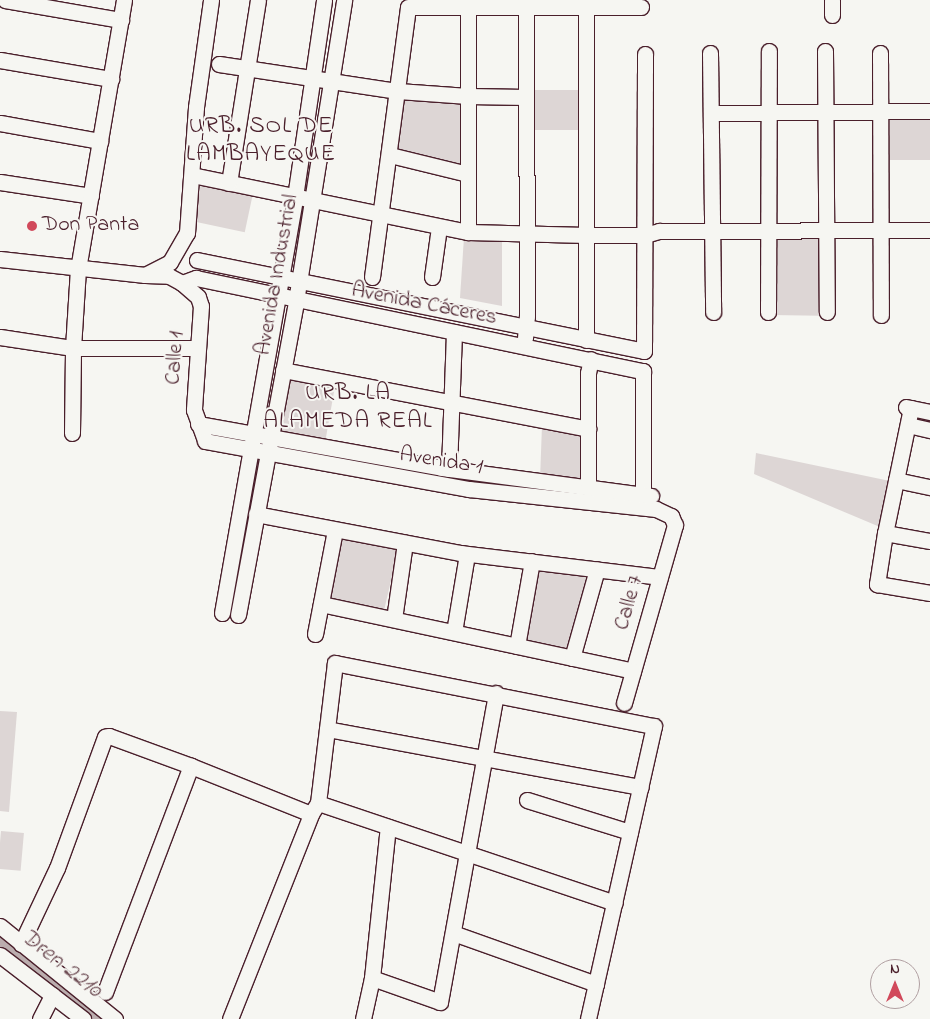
<!DOCTYPE html>
<html>
<head>
<meta charset="utf-8">
<style>
	body { margin:0 }
	#map { position:relative; width:930px; height:1019px; overflow:hidden; background:#f6f6f2; font-family:"Indie Flower",sans-serif }
	div>[style] { position:absolute }
	[style*='--x'] { left:calc(var(--x)*1px); top:calc(var(--y)*1px); width:calc(var(--w)*1px); rotate:calc(var(--a)*1deg) }
	.green>* { inset:0; background:#ddd6d5; transform-origin:0 0 }
	.canal>* { height:11px; margin:-5.5px; padding:0 5.5px; transform-origin:5.5px; border-radius:5.5px; background:#bbadae }
	.roads { filter:drop-shadow(1px 0 #4a1f2b) drop-shadow(-1px 0 #4a1f2b) drop-shadow(0 1px #4a1f2b) drop-shadow(0 -1px #4a1f2b) }
	.minor>* { height:15px; margin:-7.5px; padding:0 7.5px; transform-origin:7.5px; border-radius:7.5px; background:#f6f6f2 }
	.dots>* { width:14px; height:14px; translate:-50% -50%; box-sizing:border-box; border:2px solid #f6f6f2; border-radius:50% }
	span { translate:-50% -50%; white-space:nowrap; text-align:center; line-height:1.15; -webkit-text-stroke:4px #f6f6f2; paint-order:stroke }
	.poi-label { font-size:22px; color:#4a1f2b }
	.left { translate:0 -50%; text-align:left }
	.street-label { font-size:22px; color:#4a1f2b }
	.neighbourhood-label { font-size:24px; color:#4a1f2b; letter-spacing:1px }
	.water-label { font-size:24px; color:#6c4a52; font-style:italic }
	.north { position:absolute; left:870px; top:959px; width:50px; height:50px; box-sizing:border-box; background:#f6f6f2; border:1px solid #b1a0a2; border-radius:50%; rotate:0deg; font-size:14px; font-weight:700; line-height:20px; text-align:center; color:#4a1f2b }
	.north::after { content:''; display:block; margin:auto; width:18px; height:22px; background:#d1495b; clip-path:polygon(50% 0,100% 100%,50% 72%,0 100%) }
</style>
</head>
<body>
<div id="map">
	<div class="green">
		<i style="left:533px;top:90px;width:48px;height:40px"></i>
		<i style="clip-path:polygon(402px 98px,463px 103px,464px 168px,394px 152px)"></i>
		<i style="left:885px;top:115px;width:45px;height:45px"></i>
		<i style="left:201px;top:183px;width:53px;height:39px;rotate:12deg"></i>
		<i style="left:772px;top:236px;width:50px;height:79px;rotate:1deg"></i>
		<i style="clip-path:polygon(464px 237px,502px 240px,502px 306px,460px 298px)"></i>
		<i style="left:285px;top:376px;width:51px;height:57px;rotate:10deg"></i>
		<i style="clip-path:polygon(542px 425px,584px 433px,584px 485px,540px 480px)"></i>
		<i style="clip-path:polygon(756px 453px,890px 481px,880px 527px,754px 474px)"></i>
		<i style="left:343px;top:535px;width:57px;height:67px;rotate:13deg"></i>
		<i style="clip-path:polygon(535px 565px,591px 572px,568px 652px,523px 642px)"></i>
		<i style="clip-path:polygon(0 711px,17px 712px,9px 812px,0 811px)"></i>
		<i style="left:1px;top:831px;width:23px;height:38px;rotate:5deg"></i>
	</div>
	<div class="canal">
		<i style="--x:0;--y:943;--w:122;--a:38.4"></i>
	</div>
	<div class="roads">
		<div class="minor">
			<i style="--x:5;--y:0;--w:118;--a:9.8"></i>
			<i style="--x:832;--y:0;--w:15;--a:90"></i>
			<i style="--x:468;--y:6;--w:226;--a:90"></i>
			<i style="--x:586;--y:7;--w:333;--a:90"></i>
			<i style="--x:825;--y:51;--w:261;--a:89.6"></i>
			<i style="--x:710;--y:53;--w:259;--a:89.3"></i>
			<i style="--x:880;--y:53;--w:262;--a:89.8"></i>
			<i style="--x:0;--y:60;--w:113;--a:9.7"></i>
			<i style="--x:219;--y:64;--w:181;--a:8.6"></i>
			<i style="--x:398;--y:91;--w:70;--a:4.1"></i>
			<i style="--x:468;--y:96;--w:58;--a:1"></i>
			<i style="--x:711;--y:113;--w:219;--a:-0.5"></i>
			<i style="--x:0;--y:123;--w:102;--a:10.2"></i>
			<i style="--x:390;--y:155;--w:80;--a:13.7"></i>
			<i style="--x:192;--y:175;--w:282;--a:11.7"></i>
			<i style="--x:468;--y:232;--w:119;--a:1.4"></i>
			<i style="--x:587;--y:235;--w:58;--a:0"></i>
			<i style="--x:645;--y:235;--w:15;--a:-16"></i>
			<i style="--x:659;--y:231;--w:271;--a:-0.2"></i>
			<i style="--x:0;--y:182;--w:92;--a:8.7"></i>
			<i style="--x:229;--y:183;--w:185;--a:-81"></i>
			<i style="--x:0;--y:259;--w:146;--a:6.3"></i>
			<i style="--x:145;--y:275;--w:28;--a:-27"></i>
			<i style="--x:170;--y:262;--w:34;--a:-60"></i>
			<i style="--x:187;--y:233;--w:126;--a:-85.9"></i>
			<i style="--x:196;--y:107;--w:108;--a:-82"></i>
			<i style="--x:197;--y:260;--w:456;--a:11.5"></i>
			<i style="--x:644;--y:351;--w:297;--a:-89.8"></i>
			<i style="--x:145;--y:275;--w:24;--a:2"></i>
			<i style="--x:169;--y:276;--w:15;--a:28"></i>
			<i style="--x:182;--y:283;--w:21;--a:41"></i>
			<i style="--x:198;--y:297;--w:9;--a:72"></i>
			<i style="--x:201;--y:306;--w:104;--a:93.9"></i>
			<i style="--x:194;--y:410;--w:33;--a:70"></i>
			<i style="--x:205;--y:441;--w:268;--a:10.3"></i>
			<i style="--x:469;--y:489;--w:188;--a:6.1"></i>
			<i style="--x:656;--y:509;--w:17;--a:25"></i>
			<i style="--x:671;--y:516;--w:10;--a:66"></i>
			<i style="--x:675;--y:525;--w:185;--a:106"></i>
			<i style="--x:372;--y:277;--w:272;--a:-82.4"></i>
			<i style="--x:408;--y:7;--w:233;--a:0"></i>
			<i style="--x:432;--y:277;--w:50;--a:-82"></i>
			<i style="--x:182;--y:283;--w:15;--a:-20"></i>
			<i style="--x:196;--y:278;--w:457;--a:11.8"></i>
			<i style="--x:643;--y:371;--w:117;--a:90"></i>
			<i style="--x:768;--y:312;--w:261;--a:-89.8"></i>
			<i style="--x:0;--y:337;--w:74;--a:8.6"></i>
			<i style="--x:73;--y:348;--w:124;--a:0"></i>
			<i style="--x:525;--y:338;--w:22;--a:-85"></i>
			<i style="--x:527;--y:316;--w:316;--a:-90.2"></i>
			<i style="--x:283;--y:370;--w:311;--a:10.9"></i>
			<i style="--x:906;--y:407;--w:25;--a:12"></i>
			<i style="--x:911;--y:408;--w:128;--a:101.7"></i>
			<i style="--x:885;--y:533;--w:52;--a:98.9"></i>
			<i style="--x:877;--y:584;--w:54;--a:9.6"></i>
			<i style="--x:198;--y:424;--w:248;--a:10.2"></i>
			<i style="--x:442;--y:468;--w:211;--a:7.6"></i>
			<i style="--x:908;--y:425;--w:23;--a:13"></i>
			<i style="--x:72;--y:433;--w:85;--a:-89.3"></i>
			<i style="--x:73;--y:348;--w:79;--a:-86.4"></i>
			<i style="--x:78;--y:269;--w:273;--a:-80.3"></i>
			<i style="--x:449;--y:469;--w:137;--a:-87.9"></i>
			<i style="--x:896;--y:480;--w:35;--a:12"></i>
			<i style="--x:588;--y:482;--w:109;--a:-90"></i>
			<i style="--x:588;--y:373;--w:14;--a:-78"></i>
			<i style="--x:256;--y:514;--w:209;--a:10.8"></i>
			<i style="--x:461;--y:553;--w:200;--a:6.9"></i>
			<i style="--x:885;--y:533;--w:46;--a:10.1"></i>
			<i style="--x:321;--y:604;--w:319;--a:12.1"></i>
			<i style="--x:222;--y:613;--w:422;--a:-80"></i>
			<i style="--x:295;--y:197;--w:199;--a:-81.6"></i>
			<i style="--x:238;--y:615;--w:319;--a:-79.5"></i>
			<i style="--x:296;--y:301;--w:305;--a:-80.9"></i>
			<i style="--x:394;--y:619;--w:77;--a:-81.8"></i>
			<i style="--x:454;--y:632;--w:79;--a:-80.5"></i>
			<i style="--x:315;--y:634;--w:106;--a:-79.1"></i>
			<i style="--x:517;--y:646;--w:86;--a:-80"></i>
			<i style="--x:572;--y:658;--w:92;--a:-74.3"></i>
			<i style="--x:327;--y:729;--w:319;--a:10.5"></i>
			<i style="--x:527;--y:800;--w:108;--a:17.3"></i>
			<i style="--x:318;--y:803;--w:313;--a:18.6"></i>
			<i style="--x:0;--y:926;--w:148;--a:39"></i>
			<i style="--x:453;--y:933;--w:152;--a:19.6"></i>
			<i style="--x:21;--y:944;--w:84;--a:-64.7"></i>
			<i style="--x:57;--y:868;--w:140;--a:-69.9"></i>
			<i style="--x:105;--y:737;--w:4;--a:-14"></i>
			<i style="--x:109;--y:736;--w:87;--a:20.1"></i>
			<i style="--x:191;--y:766;--w:129;--a:21.8"></i>
			<i style="--x:0;--y:955;--w:105;--a:37.6"></i>
			<i style="--x:372;--y:978;--w:72;--a:19.4"></i>
			<i style="--x:440;--y:1002;--w:314;--a:-79.7"></i>
			<i style="--x:105;--y:992;--w:242;--a:-69.2"></i>
			<i style="--x:40;--y:1019;--w:27;--a:-63"></i>
			<i style="--x:230;--y:1019;--w:220;--a:-68.4"></i>
			<i style="--x:311;--y:814;--w:13;--a:-58"></i>
			<i style="--x:318;--y:803;--w:141;--a:-83.1"></i>
			<i style="--x:335;--y:663;--w:325;--a:11.2"></i>
			<i style="--x:654;--y:726;--w:300;--a:102.7"></i>
			<i style="--x:363;--y:1019;--w:42;--a:-77.6"></i>
			<i style="--x:372;--y:978;--w:152;--a:-84"></i>
		</div>
	</div>
	<div class="dots">
		<i style="left:32px;top:226px;background:#d1495b"></i>
	</div>
	<div class="poi-label">
		<span class="left" style="left:42px;top:226px">Don Panta</span>
	</div>
	<div class="street-label">
		<span style="left:278px;top:275px;rotate:-80deg">Avenida Industrial</span>
		<span style="left:424px;top:305px;rotate:11deg">Avenida Cáceres</span>
		<span style="left:176px;top:358px;rotate:-86deg">Calle 1</span>
		<span style="left:441px;top:462px;rotate:9deg">Avenida 1</span>
		<span style="left:630px;top:603px;rotate:-74deg">Calle 7</span>
	</div>
	<div class="neighbourhood-label">
		<span style="left:261px;top:141px">URB. SOL DE<br>LAMBAYEQUE</span>
		<span style="left:348px;top:408px">URB. LA<br>ALAMEDA REAL</span>
	</div>
	<div class="water-label">
		<span style="left:61px;top:964px;rotate:38deg">Dren 2210</span>
	</div>
	<div class="north">N</div>
</div>
</body>
</html>
